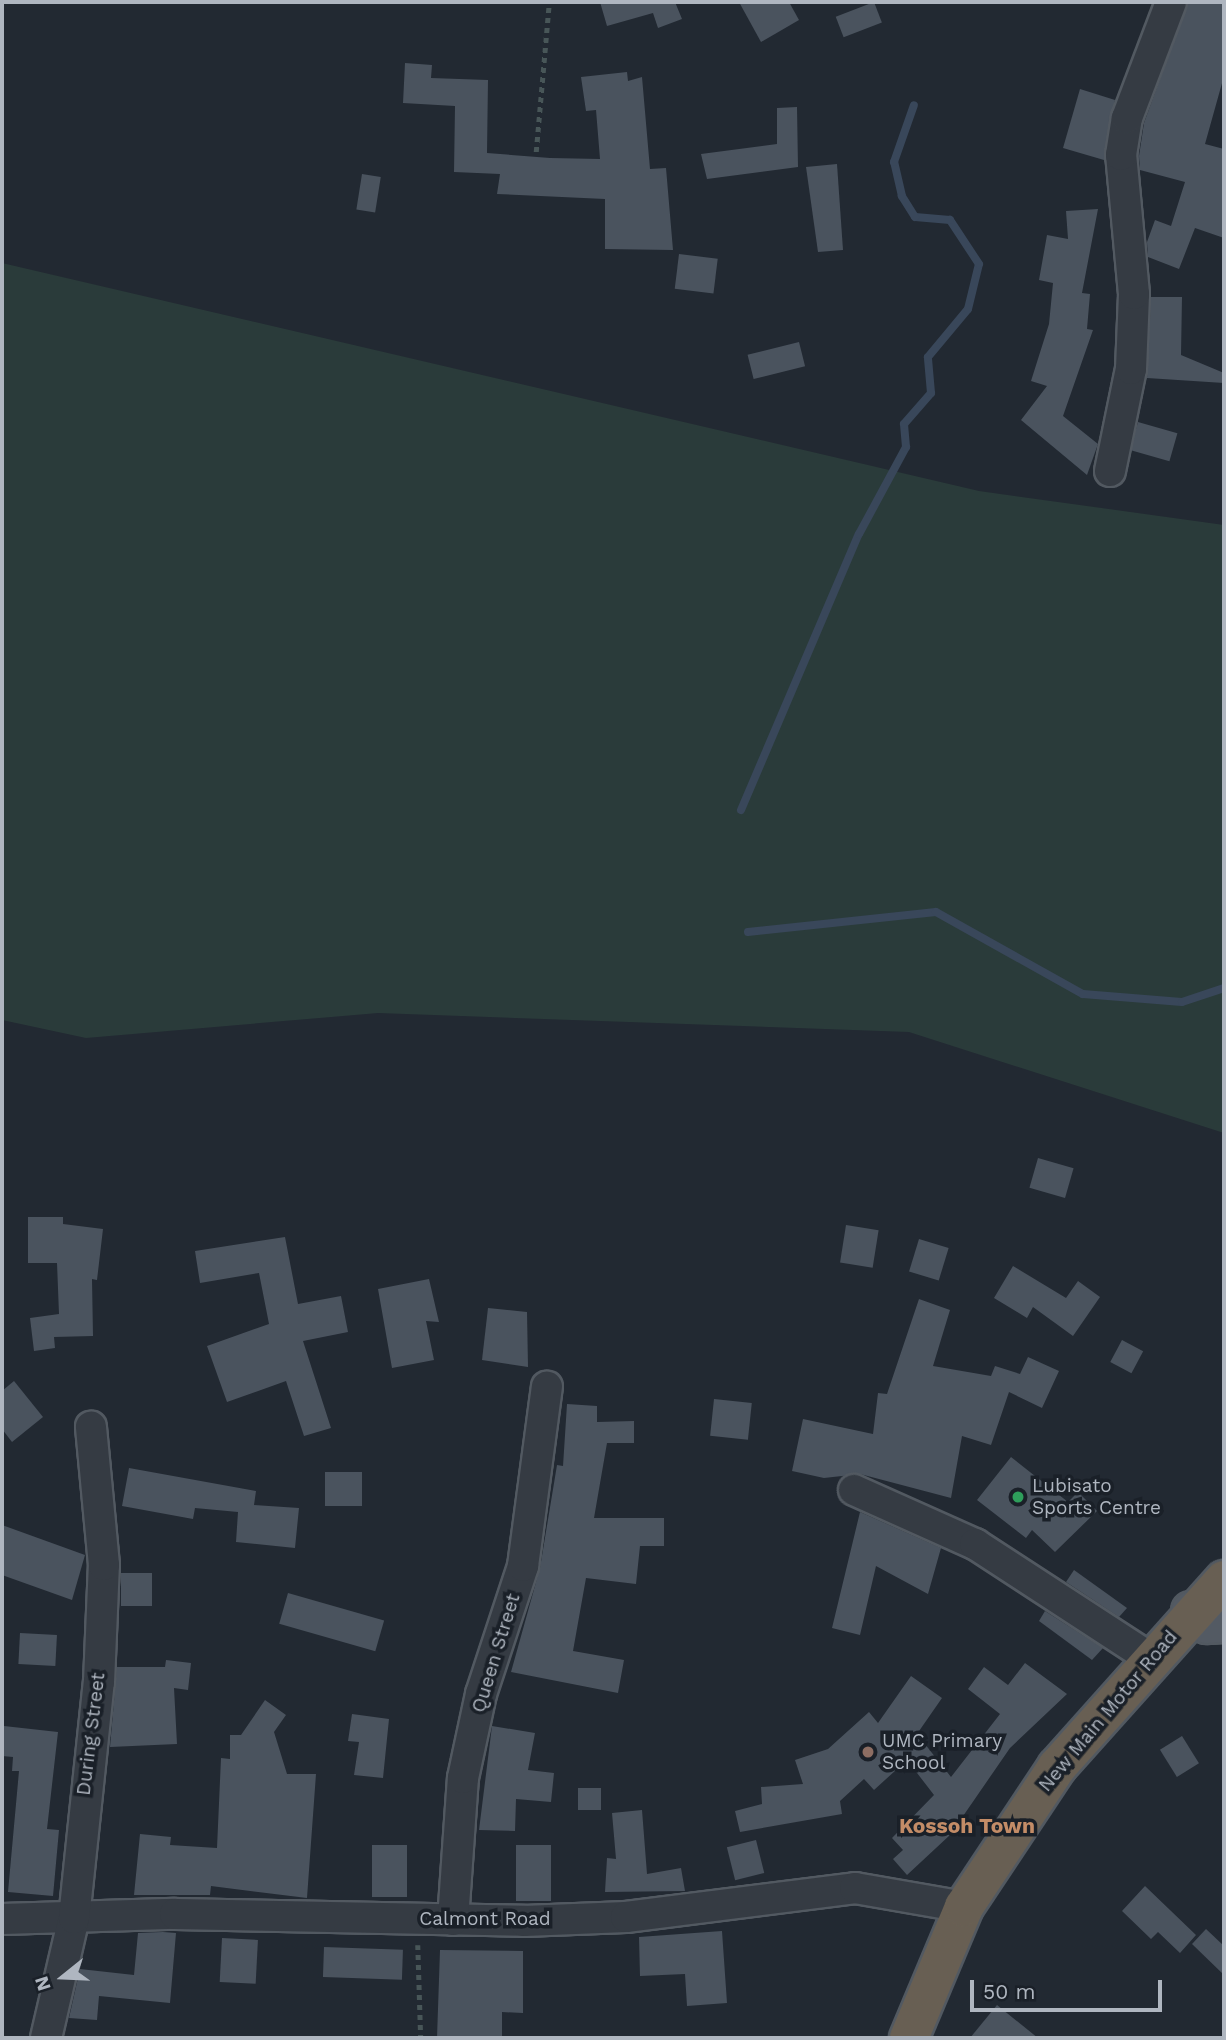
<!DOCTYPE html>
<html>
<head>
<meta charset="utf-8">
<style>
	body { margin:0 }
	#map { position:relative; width:1226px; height:2040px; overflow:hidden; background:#222932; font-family:"Work Sans",sans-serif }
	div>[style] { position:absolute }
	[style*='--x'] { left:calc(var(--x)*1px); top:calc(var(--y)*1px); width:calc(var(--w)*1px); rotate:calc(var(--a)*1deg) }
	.green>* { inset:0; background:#2a3b3a }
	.stream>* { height:8px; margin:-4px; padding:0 4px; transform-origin:4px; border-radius:4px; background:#39475a }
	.building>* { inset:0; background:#4a535e; transform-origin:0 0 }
	.path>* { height:4.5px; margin-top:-2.25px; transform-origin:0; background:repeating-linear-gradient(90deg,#485658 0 5px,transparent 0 10px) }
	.roads { filter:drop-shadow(2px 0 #525961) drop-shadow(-2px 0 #525961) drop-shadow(0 2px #525961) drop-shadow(0 -2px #525961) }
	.street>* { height:30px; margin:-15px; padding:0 15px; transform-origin:15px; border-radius:15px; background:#353b43 }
	.primary>* { height:38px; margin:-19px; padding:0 19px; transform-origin:19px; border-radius:19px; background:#535a63 }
	.highway>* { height:38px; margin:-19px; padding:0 19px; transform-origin:19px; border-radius:19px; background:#685f53 }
	.dots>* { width:19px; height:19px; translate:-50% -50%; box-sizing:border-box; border:4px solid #1a2028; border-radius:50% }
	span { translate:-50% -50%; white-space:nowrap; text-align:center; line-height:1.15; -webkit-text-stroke:7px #1a2028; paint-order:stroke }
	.poi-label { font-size:19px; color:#afb6c0 }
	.left { translate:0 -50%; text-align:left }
	.street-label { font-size:19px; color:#afb6c0 }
	.neighbourhood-label { font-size:21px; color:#c38c67; font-weight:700 }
	.frame { position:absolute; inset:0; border:4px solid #afb6c0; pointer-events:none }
	.north { position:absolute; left:28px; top:1942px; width:70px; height:70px; -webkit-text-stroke:5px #1a2028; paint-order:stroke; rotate:252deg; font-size:19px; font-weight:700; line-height:28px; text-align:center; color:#afb6c0 }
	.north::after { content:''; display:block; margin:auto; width:24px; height:32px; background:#afb6c0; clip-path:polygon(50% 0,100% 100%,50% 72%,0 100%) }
	.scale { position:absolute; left:970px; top:1980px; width:192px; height:32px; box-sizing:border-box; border:4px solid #afb6c0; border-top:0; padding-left:9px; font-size:21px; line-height:24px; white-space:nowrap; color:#afb6c0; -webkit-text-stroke:5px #1a2028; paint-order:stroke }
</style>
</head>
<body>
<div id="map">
	<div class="green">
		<i style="clip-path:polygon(2px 263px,979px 491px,1224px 525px,1224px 1133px,909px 1032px,378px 1013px,86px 1038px,2px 1020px)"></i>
	</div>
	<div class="stream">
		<i style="--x:741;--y:810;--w:300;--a:-66.9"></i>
		<i style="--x:859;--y:534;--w:99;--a:-61.6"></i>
		<i style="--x:906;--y:447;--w:23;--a:-95"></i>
		<i style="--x:904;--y:424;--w:41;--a:-48.9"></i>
		<i style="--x:931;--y:393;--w:36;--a:-95"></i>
		<i style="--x:928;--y:357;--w:62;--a:-50.2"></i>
		<i style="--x:968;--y:309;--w:46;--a:-76.3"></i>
		<i style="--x:979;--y:264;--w:53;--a:-123.4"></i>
		<i style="--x:950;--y:220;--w:35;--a:-175"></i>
		<i style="--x:915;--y:217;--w:25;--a:-122"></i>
		<i style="--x:902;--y:196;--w:35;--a:-103"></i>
		<i style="--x:894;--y:162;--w:60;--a:-70.7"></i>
		<i style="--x:748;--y:932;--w:189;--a:-6.1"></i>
		<i style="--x:936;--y:912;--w:168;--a:29.2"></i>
		<i style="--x:1083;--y:994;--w:99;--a:4.6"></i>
		<i style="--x:1182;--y:1002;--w:44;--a:-18.4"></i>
	</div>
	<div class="building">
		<i style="clip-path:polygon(600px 2px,675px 2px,682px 19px,658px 28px,653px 13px,607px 26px)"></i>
		<i style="clip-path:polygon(739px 2px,789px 2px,799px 20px,761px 42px)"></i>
		<i style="left:874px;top:2px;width:22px;height:41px;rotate:69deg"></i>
		<i style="clip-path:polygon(1188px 2px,1224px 2px,1224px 76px,1205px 144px,1224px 149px,1224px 238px,1195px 228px,1179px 269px,1148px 257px,1147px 242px,1155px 220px,1171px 226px,1185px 182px,1140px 170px,1139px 156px,1144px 123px)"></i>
		<i style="clip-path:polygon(405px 63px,432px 65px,431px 78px,488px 80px,487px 153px,550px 158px,600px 159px,596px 110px,586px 111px,581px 77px,627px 72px,628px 81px,642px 77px,650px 169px,666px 168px,673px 250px,605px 249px,605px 199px,497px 194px,500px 174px,454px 172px,455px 106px,403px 103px)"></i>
		<i style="clip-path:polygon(1080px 89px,1115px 100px,1104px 160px,1063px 148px)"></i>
		<i style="clip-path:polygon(797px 107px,798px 167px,707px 179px,701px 154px,777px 144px,777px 108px)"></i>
		<i style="clip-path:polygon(837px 164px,843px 250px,818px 252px,806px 167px)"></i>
		<i style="left:362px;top:174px;width:19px;height:36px;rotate:9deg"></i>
		<i style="clip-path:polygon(1098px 209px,1082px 293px,1090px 294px,1087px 329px,1093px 330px,1063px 416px,1098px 444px,1087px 475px,1021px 420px,1047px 386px,1031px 381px,1049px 324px,1053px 283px,1039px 280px,1047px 235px,1068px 239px,1066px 211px)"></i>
		<i style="left:679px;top:254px;width:39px;height:35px;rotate:7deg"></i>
		<i style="clip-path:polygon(1151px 297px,1182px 297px,1181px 355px,1224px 373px,1224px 383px,1147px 378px)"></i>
		<i style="left:799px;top:342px;width:25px;height:53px;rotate:76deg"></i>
		<i style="left:1138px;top:422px;width:41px;height:29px;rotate:16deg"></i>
		<i style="left:1038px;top:1158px;width:37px;height:31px;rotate:16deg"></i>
		<i style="clip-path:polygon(28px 1217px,63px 1217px,63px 1224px,103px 1229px,97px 1280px,92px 1279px,93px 1336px,54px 1337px,55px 1348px,34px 1351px,30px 1318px,59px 1314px,57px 1263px,28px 1263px)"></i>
		<i style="left:846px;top:1225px;width:33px;height:38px;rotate:9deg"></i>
		<i style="clip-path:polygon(285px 1237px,298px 1304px,341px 1296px,348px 1332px,303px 1341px,331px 1428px,304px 1436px,286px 1381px,227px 1402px,207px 1346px,269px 1324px,259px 1273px,200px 1283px,195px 1251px)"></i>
		<i style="left:919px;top:1239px;width:31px;height:34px;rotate:17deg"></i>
		<i style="clip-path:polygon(1013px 1266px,1066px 1298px,1078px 1281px,1100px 1297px,1073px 1336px,1033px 1307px,1027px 1318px,994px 1298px)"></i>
		<i style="clip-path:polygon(429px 1279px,439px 1322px,426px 1321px,434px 1360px,392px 1368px,378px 1289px)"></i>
		<i style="clip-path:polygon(919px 1299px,950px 1310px,933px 1366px,991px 1376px,995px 1366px,1020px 1374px,1028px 1357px,1059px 1371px,1042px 1408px,1009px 1392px,991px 1445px,962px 1436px,951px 1498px,860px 1474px,824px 1478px,792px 1471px,803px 1419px,873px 1434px,878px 1393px,887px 1394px)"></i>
		<i style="clip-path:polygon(488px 1308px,527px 1312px,528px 1367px,482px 1360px)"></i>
		<i style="left:1122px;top:1340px;width:24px;height:25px;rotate:28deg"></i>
		<i style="clip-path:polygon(14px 1381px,43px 1417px,12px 1442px,2px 1429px,2px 1391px)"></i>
		<i style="left:714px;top:1399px;width:38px;height:37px;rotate:6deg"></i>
		<i style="clip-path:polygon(567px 1404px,597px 1406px,597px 1422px,634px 1421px,634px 1443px,607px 1443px,594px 1518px,664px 1518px,664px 1546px,640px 1546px,636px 1584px,586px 1578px,573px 1651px,624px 1660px,618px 1693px,511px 1672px,540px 1568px,557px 1465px,563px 1466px)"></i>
		<i style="clip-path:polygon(1011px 1457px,1068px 1502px,1078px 1492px,1097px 1511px,1055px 1552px,1032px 1530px,1026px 1538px,977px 1500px)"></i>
		<i style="clip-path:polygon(129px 1468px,256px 1491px,254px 1505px,299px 1508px,295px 1548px,236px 1542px,238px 1512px,195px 1508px,193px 1519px,122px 1506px)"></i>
		<i style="left:325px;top:1472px;width:37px;height:34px"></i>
		<i style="clip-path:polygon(860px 1512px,941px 1548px,928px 1594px,876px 1566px,860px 1635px,832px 1628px)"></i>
		<i style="clip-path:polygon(2px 1525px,85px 1555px,72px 1600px,2px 1575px)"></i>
		<i style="clip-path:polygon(1074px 1570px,1127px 1608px,1119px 1617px,1066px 1582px)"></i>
		<i style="left:121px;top:1573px;width:31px;height:33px"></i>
		<i style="left:288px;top:1593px;width:100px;height:32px;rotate:16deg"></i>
		<i style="clip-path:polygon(1045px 1611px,1103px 1648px,1092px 1660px,1039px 1621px)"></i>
		<i style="left:20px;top:1633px;width:37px;height:31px;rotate:3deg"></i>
		<i style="clip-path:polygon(166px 1660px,191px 1663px,188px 1690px,174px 1688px,177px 1744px,110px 1747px,117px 1667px,165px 1667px)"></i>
		<i style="clip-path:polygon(1025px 1663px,1067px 1694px,1010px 1748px,950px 1835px,907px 1875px,893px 1859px,903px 1850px,892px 1838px,934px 1795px,907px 1760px,874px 1790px,864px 1779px,840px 1801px,842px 1814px,740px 1832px,735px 1811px,762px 1804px,761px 1787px,803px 1784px,795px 1760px,828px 1749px,869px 1712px,878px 1723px,911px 1676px,942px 1698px,917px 1734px,951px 1777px,1000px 1714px,968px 1689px,984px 1667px,1008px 1685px)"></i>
		<i style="clip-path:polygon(265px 1700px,286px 1715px,274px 1732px,287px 1774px,316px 1774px,307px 1898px,211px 1886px,210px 1895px,134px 1895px,140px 1834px,171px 1837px,170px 1845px,217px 1848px,221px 1758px,230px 1759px,230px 1735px,241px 1735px)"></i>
		<i style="clip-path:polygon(352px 1714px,389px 1719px,383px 1778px,354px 1775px,359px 1742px,348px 1741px)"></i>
		<i style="clip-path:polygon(4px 1726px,58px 1732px,47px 1829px,59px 1830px,53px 1896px,8px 1892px,19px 1771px,12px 1771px,13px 1757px,2px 1756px)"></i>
		<i style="clip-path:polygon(492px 1726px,535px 1733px,528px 1770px,554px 1773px,551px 1802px,516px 1799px,515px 1831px,479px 1830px)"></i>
		<i style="left:1182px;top:1736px;width:32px;height:26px;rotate:58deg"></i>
		<i style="left:578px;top:1788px;width:23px;height:22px"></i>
		<i style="clip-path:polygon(642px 1810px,647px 1874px,681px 1868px,685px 1891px,605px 1892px,607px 1858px,616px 1859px,612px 1813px)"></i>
		<i style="left:756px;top:1840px;width:34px;height:30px;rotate:76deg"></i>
		<i style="left:372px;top:1845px;width:35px;height:52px"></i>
		<i style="left:516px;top:1845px;width:35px;height:56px"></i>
		<i style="clip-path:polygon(1145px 1886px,1196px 1935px,1180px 1953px,1158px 1932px,1151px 1939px,1122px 1911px)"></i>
		<i style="clip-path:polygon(1206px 1929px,1224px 1946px,1224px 1975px,1192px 1944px)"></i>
		<i style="clip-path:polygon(722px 1931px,727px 2003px,687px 2006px,685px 1974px,640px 1976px,639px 1937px)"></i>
		<i style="clip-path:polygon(163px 1932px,176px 1933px,170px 2003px,99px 1996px,97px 2020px,69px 2018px,80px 1969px,134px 1975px,138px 1933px)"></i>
		<i style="left:222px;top:1938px;width:36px;height:44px;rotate:3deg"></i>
		<i style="left:324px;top:1947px;width:79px;height:30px;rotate:2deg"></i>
		<i style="clip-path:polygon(440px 1950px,523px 1951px,523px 2013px,502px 2012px,502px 2038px,437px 2038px)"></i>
		<i style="clip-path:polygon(997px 2005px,1038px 2038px,970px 2038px)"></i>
	</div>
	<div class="path">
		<i style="--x:536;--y:152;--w:151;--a:-85"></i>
		<i style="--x:418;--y:1945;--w:93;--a:88.2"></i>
	</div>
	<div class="roads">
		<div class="street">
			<i style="--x:1110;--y:471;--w:104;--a:-78.4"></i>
			<i style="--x:1131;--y:369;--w:75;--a:-87.7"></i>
			<i style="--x:1134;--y:294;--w:140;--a:-95.3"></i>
			<i style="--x:1121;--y:155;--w:37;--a:-81"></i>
			<i style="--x:1127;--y:118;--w:124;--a:-69.2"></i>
			<i style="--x:854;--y:1490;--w:133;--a:24.1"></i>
			<i style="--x:975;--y:1544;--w:209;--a:33.1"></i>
			<i style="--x:2;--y:1919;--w:173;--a:-1.7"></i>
			<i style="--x:175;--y:1914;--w:349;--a:1.1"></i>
			<i style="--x:524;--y:1921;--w:102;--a:-2.2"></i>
			<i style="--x:626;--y:1917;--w:231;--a:-7.2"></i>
			<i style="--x:855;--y:1888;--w:111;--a:9.9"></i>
			<i style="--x:453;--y:1920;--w:142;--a:-86"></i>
			<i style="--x:463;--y:1778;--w:86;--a:-77.9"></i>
			<i style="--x:481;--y:1694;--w:135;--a:-71.8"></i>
			<i style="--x:523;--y:1566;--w:181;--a:-82.4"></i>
			<i style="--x:46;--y:2038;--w:123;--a:-76.9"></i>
			<i style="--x:74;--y:1918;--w:237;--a:-84"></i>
			<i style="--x:99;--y:1682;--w:117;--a:-87.6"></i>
			<i style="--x:104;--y:1565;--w:139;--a:-95.4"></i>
		</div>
		<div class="primary">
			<i style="--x:1191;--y:1611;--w:21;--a:39"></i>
			<i style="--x:1207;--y:1624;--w:17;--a:-3"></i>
		</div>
		<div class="highway">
			<i style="--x:909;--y:2038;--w:142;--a:-67.2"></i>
			<i style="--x:964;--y:1907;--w:168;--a:-56.4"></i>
			<i style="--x:1057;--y:1767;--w:251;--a:-48.2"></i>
		</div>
	</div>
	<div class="dots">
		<i style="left:1018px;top:1497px;background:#2e9e5b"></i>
		<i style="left:868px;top:1752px;background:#8d6e63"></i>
	</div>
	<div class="poi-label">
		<span class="left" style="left:1032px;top:1497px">Lubisato<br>Sports Centre</span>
		<span class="left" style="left:882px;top:1752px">UMC Primary<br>School</span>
	</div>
	<div class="street-label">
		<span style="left:496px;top:1653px;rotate:-73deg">Queen Street</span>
		<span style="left:1108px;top:1711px;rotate:-50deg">New Main Motor Road</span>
		<span style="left:91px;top:1734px;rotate:-83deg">During Street</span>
		<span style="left:485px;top:1919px">Calmont Road</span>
	</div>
	<div class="neighbourhood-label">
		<span style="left:967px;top:1826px">Kossoh Town</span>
	</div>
	<div class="frame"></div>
	<div class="north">N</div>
	<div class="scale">50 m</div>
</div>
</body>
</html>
